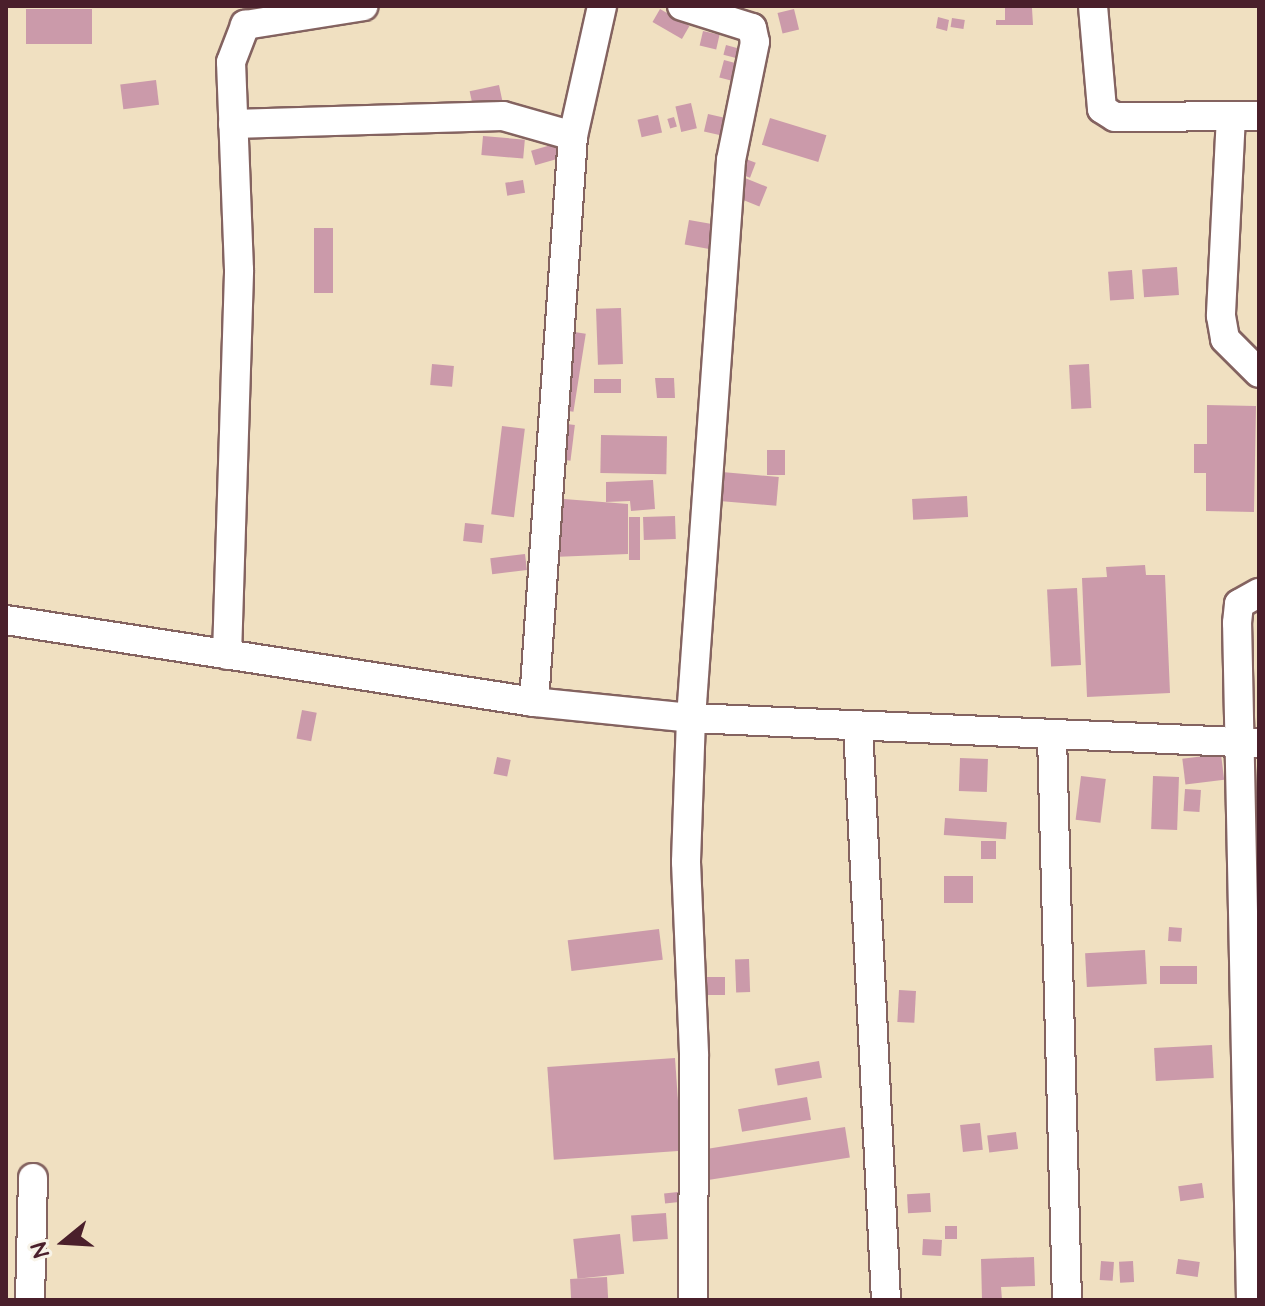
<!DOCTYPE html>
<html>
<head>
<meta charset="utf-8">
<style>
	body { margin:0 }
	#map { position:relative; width:1265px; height:1306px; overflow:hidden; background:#f0e0c1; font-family:"Architects Daughter",sans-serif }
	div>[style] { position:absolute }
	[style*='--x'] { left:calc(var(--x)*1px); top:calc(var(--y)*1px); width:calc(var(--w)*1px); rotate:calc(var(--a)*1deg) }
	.building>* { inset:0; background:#cb9aaa; transform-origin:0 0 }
	.roads { filter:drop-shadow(2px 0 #846360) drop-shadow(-2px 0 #846360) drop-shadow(0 2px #846360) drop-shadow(0 -2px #846360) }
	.minor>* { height:28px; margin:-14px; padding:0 14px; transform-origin:14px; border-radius:14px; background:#fff }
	span { translate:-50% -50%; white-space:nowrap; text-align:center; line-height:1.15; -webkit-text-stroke:7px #f7f3e8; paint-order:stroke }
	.frame { position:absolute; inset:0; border:8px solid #4a1f2b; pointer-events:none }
	.north { position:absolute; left:24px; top:1202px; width:80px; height:80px; -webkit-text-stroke:6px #f7f3e8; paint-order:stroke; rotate:252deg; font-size:22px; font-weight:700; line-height:32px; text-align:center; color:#4a1f2b }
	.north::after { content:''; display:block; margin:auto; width:28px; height:36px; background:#4a1f2b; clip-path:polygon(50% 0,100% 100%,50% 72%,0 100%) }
</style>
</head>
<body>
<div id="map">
	<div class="building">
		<i style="clip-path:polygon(1005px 8px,1032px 8px,1033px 25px,996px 25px,996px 20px,1005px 20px)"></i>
		<i style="left:26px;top:9px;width:66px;height:35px"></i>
		<i style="left:660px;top:9px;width:34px;height:15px;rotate:30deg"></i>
		<i style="left:794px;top:9px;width:21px;height:17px;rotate:76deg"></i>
		<i style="clip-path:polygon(938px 17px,949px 20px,947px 31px,936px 28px)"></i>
		<i style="left:952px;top:18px;width:13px;height:9px;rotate:9deg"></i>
		<i style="left:703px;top:31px;width:17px;height:15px;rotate:13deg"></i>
		<i style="left:726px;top:45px;width:16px;height:10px;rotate:15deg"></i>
		<i style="left:724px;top:60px;width:23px;height:18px;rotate:15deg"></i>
		<i style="left:156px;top:80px;width:25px;height:36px;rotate:83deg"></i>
		<i style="left:499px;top:85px;width:19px;height:30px;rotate:78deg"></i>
		<i style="left:691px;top:103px;width:26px;height:16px;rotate:77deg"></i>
		<i style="left:708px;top:114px;width:17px;height:18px;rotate:13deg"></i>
		<i style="left:658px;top:115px;width:18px;height:21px;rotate:77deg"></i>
		<i style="left:674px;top:117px;width:10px;height:7px;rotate:73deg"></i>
		<i style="left:770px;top:118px;width:59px;height:28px;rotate:17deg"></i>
		<i style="left:483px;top:136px;width:42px;height:19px;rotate:5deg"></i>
		<i style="left:558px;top:143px;width:15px;height:28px;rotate:74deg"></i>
		<i style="left:738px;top:156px;width:19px;height:16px;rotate:21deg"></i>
		<i style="left:745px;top:178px;width:24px;height:21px;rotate:22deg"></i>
		<i style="left:523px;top:180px;width:13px;height:18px;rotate:81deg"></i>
		<i style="left:689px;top:220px;width:29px;height:25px;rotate:10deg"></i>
		<i style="left:314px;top:228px;width:19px;height:65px"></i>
		<i style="left:1177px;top:267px;width:28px;height:35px;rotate:86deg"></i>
		<i style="left:1132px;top:270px;width:29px;height:24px;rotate:86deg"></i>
		<i style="left:621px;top:308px;width:56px;height:25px;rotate:88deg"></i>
		<i style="left:568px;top:331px;width:18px;height:79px;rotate:9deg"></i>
		<i style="left:432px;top:364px;width:22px;height:21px;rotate:5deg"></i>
		<i style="left:1089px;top:364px;width:44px;height:20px;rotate:87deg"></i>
		<i style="clip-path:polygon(655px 378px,674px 378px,675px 398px,657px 398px)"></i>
		<i style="left:621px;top:379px;width:14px;height:27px;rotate:90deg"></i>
		<i style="clip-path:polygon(1207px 405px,1256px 406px,1254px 512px,1206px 511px,1206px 473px,1194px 473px,1194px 444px,1207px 444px)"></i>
		<i style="left:559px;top:423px;width:16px;height:36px;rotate:7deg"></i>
		<i style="left:502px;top:426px;width:23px;height:89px;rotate:7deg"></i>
		<i style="left:601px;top:435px;width:66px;height:38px;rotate:1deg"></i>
		<i style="left:767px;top:450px;width:18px;height:25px"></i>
		<i style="left:722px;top:472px;width:57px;height:29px;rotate:5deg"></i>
		<i style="clip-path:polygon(653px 480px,655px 509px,631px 511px,630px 501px,606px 502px,606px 482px)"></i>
		<i style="left:967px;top:496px;width:21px;height:55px;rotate:87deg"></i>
		<i style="clip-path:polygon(551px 498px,628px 504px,628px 554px,553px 557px)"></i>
		<i style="left:675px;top:516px;width:23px;height:32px;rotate:88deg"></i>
		<i style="left:629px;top:517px;width:11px;height:43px"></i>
		<i style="left:465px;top:523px;width:19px;height:18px;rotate:6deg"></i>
		<i style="left:525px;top:554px;width:16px;height:35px;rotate:83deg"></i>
		<i style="clip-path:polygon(1145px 565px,1146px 575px,1165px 575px,1170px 693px,1087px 697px,1082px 578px,1107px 577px,1106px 567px)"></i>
		<i style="left:1077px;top:588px;width:77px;height:30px;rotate:87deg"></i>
		<i style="left:302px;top:710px;width:15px;height:29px;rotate:11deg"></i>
		<i style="left:1221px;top:754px;width:26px;height:39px;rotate:83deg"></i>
		<i style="left:497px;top:757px;width:14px;height:17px;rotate:12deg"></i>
		<i style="left:960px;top:758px;width:28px;height:33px;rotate:2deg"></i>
		<i style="left:1081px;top:776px;width:25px;height:44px;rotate:7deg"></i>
		<i style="left:1153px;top:776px;width:26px;height:53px;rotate:2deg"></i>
		<i style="left:1185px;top:789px;width:16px;height:22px;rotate:4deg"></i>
		<i style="left:945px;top:818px;width:62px;height:17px;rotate:4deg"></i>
		<i style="left:981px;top:841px;width:15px;height:18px"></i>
		<i style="left:973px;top:876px;width:27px;height:29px;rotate:90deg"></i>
		<i style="left:1169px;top:927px;width:13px;height:14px;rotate:4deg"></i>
		<i style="left:659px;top:929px;width:31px;height:92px;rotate:83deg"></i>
		<i style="left:1145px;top:950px;width:34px;height:60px;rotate:87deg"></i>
		<i style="left:749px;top:959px;width:33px;height:14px;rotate:88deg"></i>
		<i style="left:1160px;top:966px;width:37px;height:18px"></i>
		<i style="left:707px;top:977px;width:18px;height:18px"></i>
		<i style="left:899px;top:990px;width:17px;height:32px;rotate:3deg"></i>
		<i style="left:1212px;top:1045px;width:33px;height:58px;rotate:87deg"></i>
		<i style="left:675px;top:1058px;width:93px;height:128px;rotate:86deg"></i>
		<i style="left:819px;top:1061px;width:17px;height:45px;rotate:80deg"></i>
		<i style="left:807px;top:1097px;width:23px;height:70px;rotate:80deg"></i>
		<i style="left:980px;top:1123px;width:27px;height:20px;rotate:84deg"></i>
		<i style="left:845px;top:1127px;width:31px;height:142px;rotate:81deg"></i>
		<i style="left:1016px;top:1132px;width:17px;height:29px;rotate:83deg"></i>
		<i style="left:1202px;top:1183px;width:15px;height:24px;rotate:82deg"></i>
		<i style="left:678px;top:1192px;width:10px;height:14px;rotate:84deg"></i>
		<i style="left:930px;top:1193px;width:19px;height:23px;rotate:87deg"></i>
		<i style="left:666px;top:1213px;width:26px;height:35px;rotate:86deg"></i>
		<i style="left:945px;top:1226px;width:12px;height:13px"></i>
		<i style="left:620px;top:1234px;width:40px;height:47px;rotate:84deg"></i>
		<i style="left:923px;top:1239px;width:19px;height:16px;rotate:3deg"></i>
		<i style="clip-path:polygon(1034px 1257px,1035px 1286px,1001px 1287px,1002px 1300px,982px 1300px,981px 1259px)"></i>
		<i style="left:1178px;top:1259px;width:22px;height:15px;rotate:8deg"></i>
		<i style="left:1101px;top:1261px;width:13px;height:19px;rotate:4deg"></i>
		<i style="left:1133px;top:1261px;width:21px;height:14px;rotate:87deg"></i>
		<i style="left:607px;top:1277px;width:22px;height:37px;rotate:87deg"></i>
	</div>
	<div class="roads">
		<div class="minor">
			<i style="--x:682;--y:6;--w:73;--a:17.4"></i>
			<i style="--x:752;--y:28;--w:14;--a:78"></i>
			<i style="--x:755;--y:42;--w:120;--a:101.5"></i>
			<i style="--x:731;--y:160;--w:559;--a:94.1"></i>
			<i style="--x:691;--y:718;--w:144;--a:92"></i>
			<i style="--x:686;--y:862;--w:194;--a:87.6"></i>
			<i style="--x:694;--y:1056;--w:244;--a:90.2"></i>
			<i style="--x:1093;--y:6;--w:103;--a:85"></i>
			<i style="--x:1102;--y:109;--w:15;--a:32"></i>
			<i style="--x:1115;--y:117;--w:144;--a:-0.4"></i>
			<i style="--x:1231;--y:116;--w:200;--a:92.9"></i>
			<i style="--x:1221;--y:316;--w:23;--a:80"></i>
			<i style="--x:1225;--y:339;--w:48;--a:45"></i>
			<i style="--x:233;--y:124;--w:270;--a:-1.7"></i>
			<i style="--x:503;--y:116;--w:73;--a:15.9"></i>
			<i style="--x:6;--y:620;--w:534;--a:8.83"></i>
			<i style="--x:534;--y:702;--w:158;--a:5.8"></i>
			<i style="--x:691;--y:718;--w:569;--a:2.52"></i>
			<i style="--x:227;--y:655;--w:385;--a:-88.2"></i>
			<i style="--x:239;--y:270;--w:208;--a:-92.2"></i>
			<i style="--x:231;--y:62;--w:40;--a:-69"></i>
			<i style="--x:245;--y:25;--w:120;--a:-9.1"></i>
			<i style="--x:534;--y:702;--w:567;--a:-86.06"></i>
			<i style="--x:573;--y:136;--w:133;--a:-77.4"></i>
			<i style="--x:858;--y:726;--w:575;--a:87.21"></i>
			<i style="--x:1052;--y:736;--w:564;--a:88.48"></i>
			<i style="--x:30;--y:1300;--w:122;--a:-88.6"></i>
			<i style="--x:1251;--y:1300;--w:677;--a:-91.18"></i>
			<i style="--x:1237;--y:623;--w:19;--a:-84"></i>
			<i style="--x:1239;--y:604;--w:23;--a:-29"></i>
		</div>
	</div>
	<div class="frame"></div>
	<div class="north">N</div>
</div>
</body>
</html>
